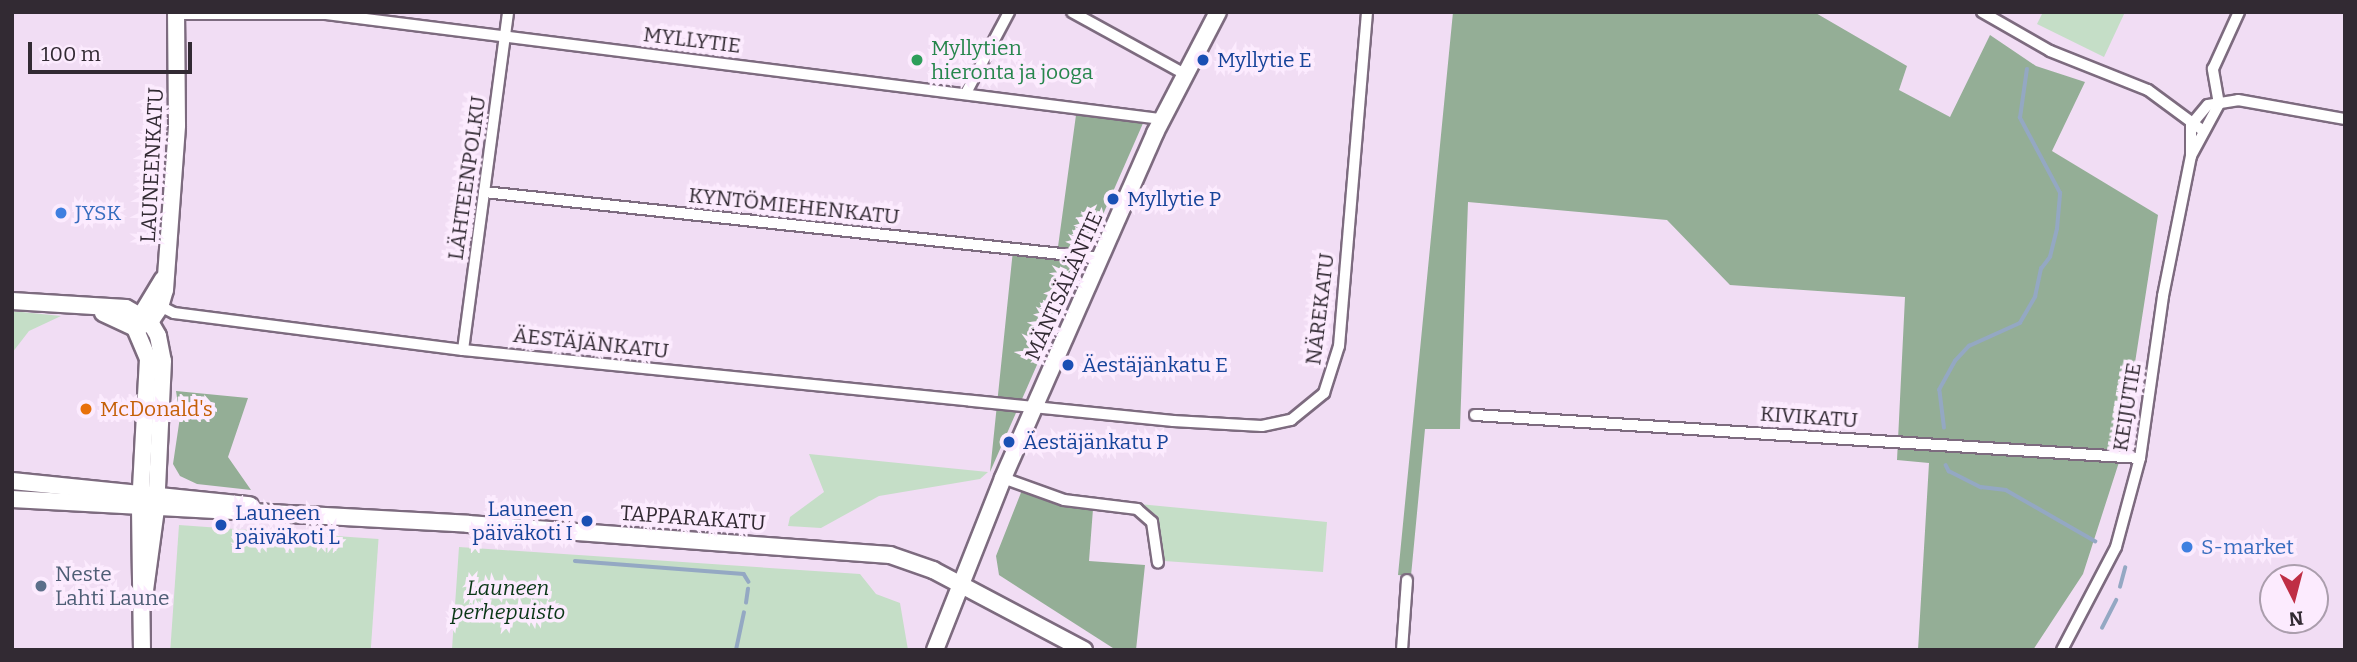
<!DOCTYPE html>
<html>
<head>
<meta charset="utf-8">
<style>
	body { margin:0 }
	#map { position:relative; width:2357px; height:662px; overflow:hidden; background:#f1ddf4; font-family:Bitter,serif }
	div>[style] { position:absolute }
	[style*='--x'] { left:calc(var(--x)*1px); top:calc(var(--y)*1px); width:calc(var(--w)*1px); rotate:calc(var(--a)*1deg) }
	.green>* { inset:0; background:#c5dec7; transform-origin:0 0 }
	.forest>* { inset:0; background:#94ae96 }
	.stream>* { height:3.5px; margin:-1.75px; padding:0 1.75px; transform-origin:1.75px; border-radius:1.75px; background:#94a8c3 }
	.roads { filter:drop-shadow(2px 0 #7d6b7f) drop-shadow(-2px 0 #7d6b7f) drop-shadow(0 2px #7d6b7f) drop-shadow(0 -2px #7d6b7f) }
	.street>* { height:10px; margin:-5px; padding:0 5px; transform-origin:5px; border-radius:5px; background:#fff }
	.secondary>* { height:16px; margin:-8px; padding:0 8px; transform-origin:8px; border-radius:8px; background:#fff }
	.dots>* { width:19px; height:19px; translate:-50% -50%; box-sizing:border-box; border:4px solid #fcebfe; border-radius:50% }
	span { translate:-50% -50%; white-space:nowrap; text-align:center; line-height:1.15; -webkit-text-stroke:7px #fcebfe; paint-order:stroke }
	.street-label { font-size:21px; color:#322a33 }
	.leisure-label { font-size:21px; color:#27864d }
	.left { translate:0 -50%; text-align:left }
	.transit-label { font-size:21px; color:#164399 }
	.right { translate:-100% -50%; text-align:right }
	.shop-label { font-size:21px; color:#366cbe }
	.food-label { font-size:21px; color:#c56008 }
	.service-label { font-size:21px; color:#4e5e75 }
	.park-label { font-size:21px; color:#0a3716; font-style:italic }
	.frame { position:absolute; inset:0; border:14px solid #322a33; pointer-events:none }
	.north { position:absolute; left:2259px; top:564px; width:70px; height:70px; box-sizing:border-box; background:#fcebfe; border:2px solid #ab9ead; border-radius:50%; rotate:174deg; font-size:19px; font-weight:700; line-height:28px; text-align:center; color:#322a33 }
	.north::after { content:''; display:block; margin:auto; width:24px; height:32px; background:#bf2e45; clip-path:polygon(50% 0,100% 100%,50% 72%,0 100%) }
	.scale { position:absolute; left:28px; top:42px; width:164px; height:32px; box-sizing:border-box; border:4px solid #322a33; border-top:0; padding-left:9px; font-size:21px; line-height:24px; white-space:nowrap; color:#322a33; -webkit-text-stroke:5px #fcebfe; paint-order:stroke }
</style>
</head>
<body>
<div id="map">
	<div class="green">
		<i style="clip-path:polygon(2043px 12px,2125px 12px,2104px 57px,2037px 24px)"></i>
		<i style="clip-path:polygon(12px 311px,61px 316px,29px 331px,12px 353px)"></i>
		<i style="clip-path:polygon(809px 454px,988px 472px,980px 479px,879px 496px,821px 528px,788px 526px,790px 517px,824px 492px)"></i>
		<i style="clip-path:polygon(1139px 504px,1327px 522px,1323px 572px,1164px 561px,1157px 516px)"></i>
		<i style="left:179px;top:525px;width:200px;height:126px;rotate:4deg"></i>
		<i style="clip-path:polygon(459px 547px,860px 574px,876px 594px,900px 603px,908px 650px,444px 650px,452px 649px)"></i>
	</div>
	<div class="forest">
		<i style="clip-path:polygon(1453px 12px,1814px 12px,1907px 66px,1899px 90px,1950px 117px,1990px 35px,2036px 66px,2085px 82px,2052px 151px,2158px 215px,2120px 459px,2083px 574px,2033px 650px,1918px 650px,1929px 463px,1897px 460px,1905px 297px,1730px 285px,1667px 220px,1468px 202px,1460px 429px,1425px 429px,1411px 576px,1398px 575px)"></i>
		<i style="clip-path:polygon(1076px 115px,1144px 121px,990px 472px,1013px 250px,1057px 254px)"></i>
		<i style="clip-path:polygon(176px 391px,248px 398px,228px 457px,251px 490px,197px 484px,180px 476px,173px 464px,180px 417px)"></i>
		<i style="clip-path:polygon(1022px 490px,1093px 509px,1089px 561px,1145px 565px,1136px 650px,1116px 650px,999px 575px,996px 556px)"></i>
	</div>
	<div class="stream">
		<i style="--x:1944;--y:428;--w:38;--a:-97"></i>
		<i style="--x:1939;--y:390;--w:33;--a:-61"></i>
		<i style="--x:1955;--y:361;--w:21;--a:-47"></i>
		<i style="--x:1969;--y:346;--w:56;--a:-24.3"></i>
		<i style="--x:2020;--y:323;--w:30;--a:-60"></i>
		<i style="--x:2035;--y:297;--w:29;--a:-78"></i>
		<i style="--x:2041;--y:269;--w:15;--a:-53"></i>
		<i style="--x:2050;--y:257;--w:29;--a:-76"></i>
		<i style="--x:2057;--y:229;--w:36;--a:-85"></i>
		<i style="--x:2060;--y:193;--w:85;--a:-118.1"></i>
		<i style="--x:2020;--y:118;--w:49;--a:-81.9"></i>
		<i style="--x:1946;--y:465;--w:7;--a:63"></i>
		<i style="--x:1949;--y:471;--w:36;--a:27"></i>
		<i style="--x:1981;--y:487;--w:25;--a:7"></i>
		<i style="--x:2006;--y:490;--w:103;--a:29.8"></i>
		<i style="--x:575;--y:561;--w:169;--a:4.4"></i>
		<i style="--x:744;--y:574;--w:9;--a:58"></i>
		<i style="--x:2120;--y:587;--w:20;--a:-75"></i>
		<i style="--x:746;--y:603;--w:14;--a:-82"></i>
		<i style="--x:2102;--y:628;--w:31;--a:-63"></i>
		<i style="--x:736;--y:650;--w:38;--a:-78"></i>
	</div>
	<div class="roads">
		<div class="street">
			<i style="--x:1072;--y:12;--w:127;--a:28.8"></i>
			<i style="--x:1982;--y:12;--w:78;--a:29.8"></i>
			<i style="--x:2050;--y:51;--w:105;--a:21.7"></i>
			<i style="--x:2148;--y:90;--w:67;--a:36.5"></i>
			<i style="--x:176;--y:14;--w:150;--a:0"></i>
			<i style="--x:326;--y:14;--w:842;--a:7.17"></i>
			<i style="--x:966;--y:93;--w:92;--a:-62"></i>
			<i style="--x:2191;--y:156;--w:31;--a:-90"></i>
			<i style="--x:2191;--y:125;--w:26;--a:-50"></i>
			<i style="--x:2208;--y:105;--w:30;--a:-9"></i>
			<i style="--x:2238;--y:100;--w:109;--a:10.1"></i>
			<i style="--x:484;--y:192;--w:619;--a:6.13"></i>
			<i style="--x:156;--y:304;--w:20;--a:27"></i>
			<i style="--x:174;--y:313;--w:291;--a:7.3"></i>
			<i style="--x:463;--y:350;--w:714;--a:5.71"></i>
			<i style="--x:1173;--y:421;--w:89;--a:3.2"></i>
			<i style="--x:1262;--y:426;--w:30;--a:-12"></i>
			<i style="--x:1291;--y:420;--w:43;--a:-39.3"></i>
			<i style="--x:1324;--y:393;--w:49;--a:-72.3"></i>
			<i style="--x:1339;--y:346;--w:335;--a:-85.2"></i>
			<i style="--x:463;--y:350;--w:341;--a:-82.4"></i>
			<i style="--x:1475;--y:415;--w:666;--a:3.7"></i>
			<i style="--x:1003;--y:478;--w:65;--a:19.8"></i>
			<i style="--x:1064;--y:500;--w:74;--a:7"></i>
			<i style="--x:1137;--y:509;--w:20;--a:41"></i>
			<i style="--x:1152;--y:522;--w:41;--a:81.7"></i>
			<i style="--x:1402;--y:650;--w:70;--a:-85.9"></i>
			<i style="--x:2062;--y:650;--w:116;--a:-62.3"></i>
			<i style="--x:2116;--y:547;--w:92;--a:-74.9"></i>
			<i style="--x:2140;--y:458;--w:164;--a:-81.9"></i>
			<i style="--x:2163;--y:296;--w:143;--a:-78.7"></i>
			<i style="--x:2191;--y:156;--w:59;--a:-61.7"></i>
			<i style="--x:2219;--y:104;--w:36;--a:-100"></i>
			<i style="--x:2213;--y:69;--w:63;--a:-65.5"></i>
		</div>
		<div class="secondary">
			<i style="--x:12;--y:301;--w:114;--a:3.5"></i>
			<i style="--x:126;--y:308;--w:28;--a:30"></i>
			<i style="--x:150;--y:322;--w:16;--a:60"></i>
			<i style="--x:158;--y:336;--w:25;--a:79"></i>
			<i style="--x:163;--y:361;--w:148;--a:92.7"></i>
			<i style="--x:156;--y:509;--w:97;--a:97.7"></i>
			<i style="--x:103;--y:313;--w:35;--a:25"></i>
			<i style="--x:135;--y:328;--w:34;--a:67"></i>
			<i style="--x:148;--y:359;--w:149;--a:93.1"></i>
			<i style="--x:140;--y:508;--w:142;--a:89.2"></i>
			<i style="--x:137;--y:322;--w:50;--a:-58.8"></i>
			<i style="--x:141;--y:326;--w:10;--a:-24"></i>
			<i style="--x:150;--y:322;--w:18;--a:-56"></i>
			<i style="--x:160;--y:307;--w:18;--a:-74"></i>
			<i style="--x:165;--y:290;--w:165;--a:-85.8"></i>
			<i style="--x:177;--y:125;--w:113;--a:-90.5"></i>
			<i style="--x:12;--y:481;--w:239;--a:5.8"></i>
			<i style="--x:12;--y:499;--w:457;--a:3.1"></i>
			<i style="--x:468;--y:524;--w:423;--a:4.2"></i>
			<i style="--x:890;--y:555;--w:46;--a:19.2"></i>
			<i style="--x:933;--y:570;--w:171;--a:27.9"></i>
			<i style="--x:935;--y:650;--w:185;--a:-68.4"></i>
			<i style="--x:1003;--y:478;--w:377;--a:-66.2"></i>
			<i style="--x:1155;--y:133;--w:136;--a:-62.5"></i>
		</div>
	</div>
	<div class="dots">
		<i style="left:917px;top:60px;background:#2e9e5b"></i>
		<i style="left:1203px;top:60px;background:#1a4fb4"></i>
		<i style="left:1113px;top:199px;background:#1a4fb4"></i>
		<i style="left:61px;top:213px;background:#3f7fe0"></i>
		<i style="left:1068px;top:365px;background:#1a4fb4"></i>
		<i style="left:86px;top:409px;background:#e8710a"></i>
		<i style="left:1009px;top:442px;background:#1a4fb4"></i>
		<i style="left:587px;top:521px;background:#1a4fb4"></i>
		<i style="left:221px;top:525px;background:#1a4fb4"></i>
		<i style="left:2187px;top:547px;background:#3f7fe0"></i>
		<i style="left:41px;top:586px;background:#5c6f8a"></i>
	</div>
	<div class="street-label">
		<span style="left:692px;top:40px;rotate:7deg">MYLLYTIE</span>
		<span style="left:152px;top:165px;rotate:-87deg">LAUNEENKATU</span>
		<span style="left:467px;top:178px;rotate:-82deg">LÄHTEENPOLKU</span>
		<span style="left:794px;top:206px;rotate:6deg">KYNTÖMIEHENKATU</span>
		<span style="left:1064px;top:286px;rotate:-66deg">MÄNTSÄLÄNTIE</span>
		<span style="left:1320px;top:309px;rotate:-83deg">NÄREKATU</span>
		<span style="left:591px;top:343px;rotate:6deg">ÄESTÄJÄNKATU</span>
		<span style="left:2127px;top:407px;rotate:-81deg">KEIJUTIE</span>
		<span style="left:1809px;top:417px;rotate:4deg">KIVIKATU</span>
		<span style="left:693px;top:518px;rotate:4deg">TAPPARAKATU</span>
	</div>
	<div class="leisure-label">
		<span class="left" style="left:931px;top:60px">Myllytien<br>hieronta ja jooga</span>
	</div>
	<div class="transit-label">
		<span class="left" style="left:1217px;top:60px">Myllytie E</span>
		<span class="left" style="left:1127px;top:199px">Myllytie P</span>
		<span class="left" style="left:1082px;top:365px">Äestäjänkatu E</span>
		<span class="left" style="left:1023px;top:442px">Äestäjänkatu P</span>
		<span class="right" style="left:573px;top:521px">Launeen<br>päiväkoti I</span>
		<span class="left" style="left:235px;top:525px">Launeen<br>päiväkoti L</span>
	</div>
	<div class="shop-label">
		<span class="left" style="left:75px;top:213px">JYSK</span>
		<span class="left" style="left:2201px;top:547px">S-market</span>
	</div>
	<div class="food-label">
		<span class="left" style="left:100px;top:409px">McDonald's</span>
	</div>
	<div class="service-label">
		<span class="left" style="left:55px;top:586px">Neste<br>Lahti Laune</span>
	</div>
	<div class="park-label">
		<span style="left:508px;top:600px">Launeen<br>perhepuisto</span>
	</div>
	<div class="frame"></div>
	<div class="north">N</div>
	<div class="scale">100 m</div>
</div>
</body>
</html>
